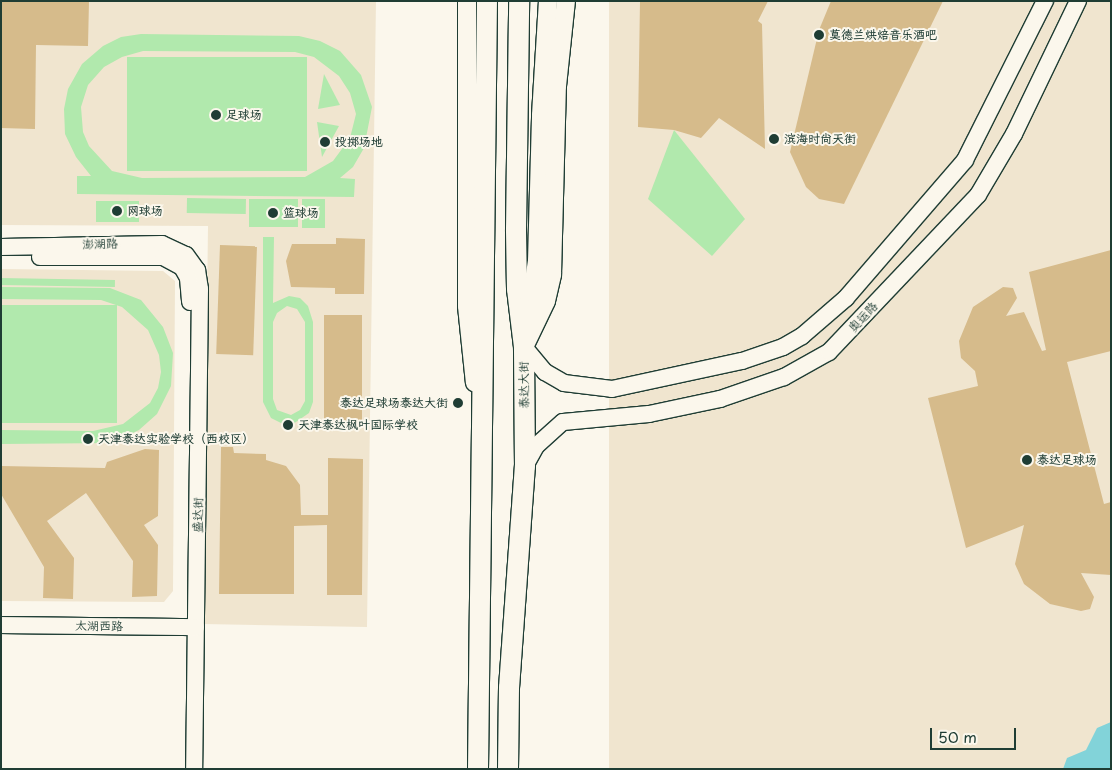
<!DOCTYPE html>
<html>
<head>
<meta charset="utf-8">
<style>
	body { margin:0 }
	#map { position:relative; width:1112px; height:770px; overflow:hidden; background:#fbf7ec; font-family:"Playpen Sans","LXGW WenKai TC",sans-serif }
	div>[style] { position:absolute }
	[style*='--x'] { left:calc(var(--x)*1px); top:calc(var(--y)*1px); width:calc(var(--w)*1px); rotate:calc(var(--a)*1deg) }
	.built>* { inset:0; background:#f0e5cf; transform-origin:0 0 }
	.green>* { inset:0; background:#b1e9ad; transform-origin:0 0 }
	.water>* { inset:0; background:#82d3d9 }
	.building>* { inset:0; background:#d6bb8b; transform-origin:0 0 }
	.roads { filter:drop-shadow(1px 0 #1f3d34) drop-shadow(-1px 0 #1f3d34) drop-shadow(0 1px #1f3d34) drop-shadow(0 -1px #1f3d34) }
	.secondary>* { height:16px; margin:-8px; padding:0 8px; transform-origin:8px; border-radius:8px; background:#fbf7ec }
	.primary>* { height:18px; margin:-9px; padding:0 9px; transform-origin:9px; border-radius:9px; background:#fbf7ec }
	.highway>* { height:20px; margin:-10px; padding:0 10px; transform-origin:10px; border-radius:10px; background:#fbf7ec }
	.dots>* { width:14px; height:14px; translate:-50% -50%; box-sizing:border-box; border:2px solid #fbf7ec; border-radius:50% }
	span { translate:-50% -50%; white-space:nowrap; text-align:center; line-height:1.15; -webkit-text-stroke:4px #fbf7ec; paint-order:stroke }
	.poi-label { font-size:12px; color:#1f3d34; font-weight:700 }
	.left { translate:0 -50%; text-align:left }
	.right { translate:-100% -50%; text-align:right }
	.street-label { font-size:12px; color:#1f3d34 }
	.frame { position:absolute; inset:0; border:2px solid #1f3d34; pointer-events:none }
	.scale { position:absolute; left:930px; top:728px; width:86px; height:22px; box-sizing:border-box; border:2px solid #1f3d34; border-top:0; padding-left:6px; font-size:15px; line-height:18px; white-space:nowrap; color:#1f3d34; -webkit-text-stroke:4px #fbf7ec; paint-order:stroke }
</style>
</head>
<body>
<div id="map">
	<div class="built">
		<i style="clip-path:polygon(1px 1px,376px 1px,367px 627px,203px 624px,208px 226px,1px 225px)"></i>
		<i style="left:609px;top:1px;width:502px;height:768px"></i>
		<i style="clip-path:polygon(1px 269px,163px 271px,175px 281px,173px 591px,164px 602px,1px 601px)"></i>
	</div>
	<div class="green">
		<i style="clip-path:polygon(evenodd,141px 34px,299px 36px,320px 41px,340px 51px,361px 75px,372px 107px,364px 148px,353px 167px,340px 178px,355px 179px,354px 197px,77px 194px,77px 176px,91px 176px,76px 157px,65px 134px,64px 109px,68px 89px,82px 64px,103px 46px,121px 37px,141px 34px,143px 51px,295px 52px,314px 57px,339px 76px,350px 93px,356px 114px,350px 138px,333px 161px,305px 177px,142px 178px,112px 171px,89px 146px,83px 132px,81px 107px,88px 85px,104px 67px,122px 57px,143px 51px)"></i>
		<i style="left:127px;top:57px;width:180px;height:114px"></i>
		<i style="clip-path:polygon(324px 74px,340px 105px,318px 109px)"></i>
		<i style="clip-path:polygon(317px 122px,339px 126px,322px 157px)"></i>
		<i style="clip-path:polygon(674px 130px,745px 219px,712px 256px,648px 199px)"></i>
		<i style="left:187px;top:198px;width:59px;height:15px;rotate:1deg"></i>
		<i style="left:249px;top:199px;width:49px;height:28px"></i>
		<i style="left:302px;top:199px;width:23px;height:29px"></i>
		<i style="left:96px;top:201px;width:43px;height:21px"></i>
		<i style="clip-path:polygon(evenodd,263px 237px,274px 237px,273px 303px,289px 296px,300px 298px,308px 306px,313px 322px,313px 402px,309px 413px,293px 424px,281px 423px,271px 418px,263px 402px,263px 237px,287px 306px,297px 309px,305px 322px,305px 401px,300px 410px,291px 415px,277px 410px,273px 399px,273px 322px,277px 313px,287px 306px)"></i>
		<i style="left:1px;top:278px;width:114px;height:7px;rotate:1deg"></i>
		<i style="clip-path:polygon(1px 287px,110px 288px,141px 300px,163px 327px,173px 353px,171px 386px,157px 414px,139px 430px,112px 443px,1px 444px,1px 430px,93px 431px,123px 424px,150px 403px,158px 388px,161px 372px,159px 355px,148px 330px,122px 307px,101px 300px,1px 299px)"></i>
		<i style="left:1px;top:305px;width:116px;height:118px"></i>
	</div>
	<div class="water">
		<i style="clip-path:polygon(1111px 722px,1111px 769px,1063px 769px,1067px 758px,1086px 750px,1097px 728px)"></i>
	</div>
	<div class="building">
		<i style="clip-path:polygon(1px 1px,89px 1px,88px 46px,36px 45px,35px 129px,1px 128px)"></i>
		<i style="clip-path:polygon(640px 1px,768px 1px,758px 21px,762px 24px,765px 149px,719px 118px,701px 138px,674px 130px,638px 127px)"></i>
		<i style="clip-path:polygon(831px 1px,943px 1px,844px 204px,819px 199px,806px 187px,790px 152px,819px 30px)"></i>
		<i style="clip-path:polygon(336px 238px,365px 239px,364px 294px,335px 294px,335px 288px,291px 287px,286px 261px,292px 244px,336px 244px)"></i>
		<i style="left:220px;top:245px;width:37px;height:109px;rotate:2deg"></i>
		<i style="clip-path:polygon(1111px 250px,1111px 351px,1067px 362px,1104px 504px,1111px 502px,1111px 575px,1081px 573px,1094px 597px,1090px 609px,1081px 611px,1050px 604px,1024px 584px,1015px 564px,1024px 525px,966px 548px,928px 398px,978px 386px,975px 371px,961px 358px,959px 341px,973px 307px,1003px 287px,1013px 288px,1017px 298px,1006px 316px,1024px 312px,1042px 351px,1046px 350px,1029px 272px)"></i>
		<i style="left:324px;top:315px;width:38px;height:112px"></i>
		<i style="clip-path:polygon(221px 447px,233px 447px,234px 453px,266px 454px,266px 460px,286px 466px,300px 485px,301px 515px,328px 515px,328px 458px,363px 459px,362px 595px,327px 595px,327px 525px,294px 526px,294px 594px,219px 594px)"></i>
		<i style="clip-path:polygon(145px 449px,159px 450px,158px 516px,144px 525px,158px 545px,157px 596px,132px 597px,133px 561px,86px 493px,47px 521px,74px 558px,73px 599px,43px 598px,44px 567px,1px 494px,1px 466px,105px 468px,107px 462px)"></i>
	</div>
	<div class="roads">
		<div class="secondary">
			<i style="--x:1;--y:247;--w:161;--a:-1.1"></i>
			<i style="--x:162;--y:244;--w:26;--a:25"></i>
			<i style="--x:186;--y:255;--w:19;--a:54"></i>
			<i style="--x:197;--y:270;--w:19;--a:81"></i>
			<i style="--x:200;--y:289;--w:480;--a:90.7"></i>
			<i style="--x:40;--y:257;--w:123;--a:0"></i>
			<i style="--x:163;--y:257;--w:21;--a:28"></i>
			<i style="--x:182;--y:267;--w:13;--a:61"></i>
			<i style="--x:188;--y:278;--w:24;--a:85"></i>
			<i style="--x:524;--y:347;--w:33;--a:50"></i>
			<i style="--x:545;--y:372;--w:22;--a:30"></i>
			<i style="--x:564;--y:383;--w:48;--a:7.1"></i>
			<i style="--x:612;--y:389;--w:133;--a:-12.2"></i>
			<i style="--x:742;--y:361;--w:43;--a:-18.9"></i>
			<i style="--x:783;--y:347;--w:22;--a:-30"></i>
			<i style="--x:802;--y:336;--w:58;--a:-40.8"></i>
			<i style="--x:846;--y:298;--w:182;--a:-49.2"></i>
			<i style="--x:965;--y:160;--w:178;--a:-63.3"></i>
			<i style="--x:525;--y:466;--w:23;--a:-61"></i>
			<i style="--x:536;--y:446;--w:36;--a:-42"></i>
			<i style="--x:563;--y:422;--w:86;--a:-5.3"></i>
			<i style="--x:649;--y:414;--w:73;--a:-11.9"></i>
			<i style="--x:720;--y:399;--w:68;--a:-19"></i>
			<i style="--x:784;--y:377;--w:51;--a:-29.1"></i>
			<i style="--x:829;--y:352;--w:216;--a:-46.5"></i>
			<i style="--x:978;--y:195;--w:71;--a:-59.5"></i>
			<i style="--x:1014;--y:134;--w:148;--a:-64.3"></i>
			<i style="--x:1;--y:625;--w:195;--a:0.6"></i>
		</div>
		<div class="primary">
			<i style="--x:467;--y:1;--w:305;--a:90"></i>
			<i style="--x:467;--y:306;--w:77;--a:84.1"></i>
			<i style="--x:527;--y:327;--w:67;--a:-81.4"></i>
			<i style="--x:537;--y:261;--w:146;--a:-88.4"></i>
			<i style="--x:541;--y:115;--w:114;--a:-86.5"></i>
			<i style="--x:524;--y:347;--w:51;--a:-64.4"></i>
			<i style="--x:546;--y:301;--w:28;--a:-77"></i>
			<i style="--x:552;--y:274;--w:188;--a:-88.5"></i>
			<i style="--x:557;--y:86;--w:85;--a:-84"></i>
		</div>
		<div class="highway">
			<i style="--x:478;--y:769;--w:768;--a:-89.33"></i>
			<i style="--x:508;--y:769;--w:81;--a:-89.3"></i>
			<i style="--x:509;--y:688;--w:223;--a:-85.9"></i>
			<i style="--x:525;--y:466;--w:119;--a:-90.5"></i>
			<i style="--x:524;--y:347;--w:58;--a:-96.9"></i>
			<i style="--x:517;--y:289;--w:60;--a:-91"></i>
			<i style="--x:516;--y:229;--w:228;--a:-89.2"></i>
		</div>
	</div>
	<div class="dots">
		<i style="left:819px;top:35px;background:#1f3d34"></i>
		<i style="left:216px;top:115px;background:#1f3d34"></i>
		<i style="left:774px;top:139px;background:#1f3d34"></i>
		<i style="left:325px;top:142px;background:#1f3d34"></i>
		<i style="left:117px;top:211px;background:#1f3d34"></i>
		<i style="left:273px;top:213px;background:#1f3d34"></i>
		<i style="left:458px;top:403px;background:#1f3d34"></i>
		<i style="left:288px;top:425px;background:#1f3d34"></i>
		<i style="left:88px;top:439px;background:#1f3d34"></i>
		<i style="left:1027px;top:460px;background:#1f3d34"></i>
	</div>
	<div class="poi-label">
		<span class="left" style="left:829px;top:35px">莫德兰烘焙音乐酒吧</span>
		<span class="left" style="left:226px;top:115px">足球场</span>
		<span class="left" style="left:784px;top:139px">滨海时尚天街</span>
		<span class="left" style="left:335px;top:142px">投掷场地</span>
		<span class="left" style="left:127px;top:211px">网球场</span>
		<span class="left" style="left:283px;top:213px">篮球场</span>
		<span class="right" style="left:448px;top:403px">泰达足球场泰达大街</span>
		<span class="left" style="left:298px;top:425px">天津泰达枫叶国际学校</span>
		<span class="left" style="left:98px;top:439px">天津泰达实验学校（西校区）</span>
		<span class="left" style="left:1037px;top:460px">泰达足球场</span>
	</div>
	<div class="street-label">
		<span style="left:100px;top:244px;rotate:-2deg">澎湖路</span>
		<span style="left:863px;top:317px;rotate:-47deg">奥运路</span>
		<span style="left:524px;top:385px;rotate:-91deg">泰达大街</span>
		<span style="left:198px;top:515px;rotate:-89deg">盛达街</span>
		<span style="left:99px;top:626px;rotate:1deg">太湖西路</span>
	</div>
	<div class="frame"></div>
	<div class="scale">50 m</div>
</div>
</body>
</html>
